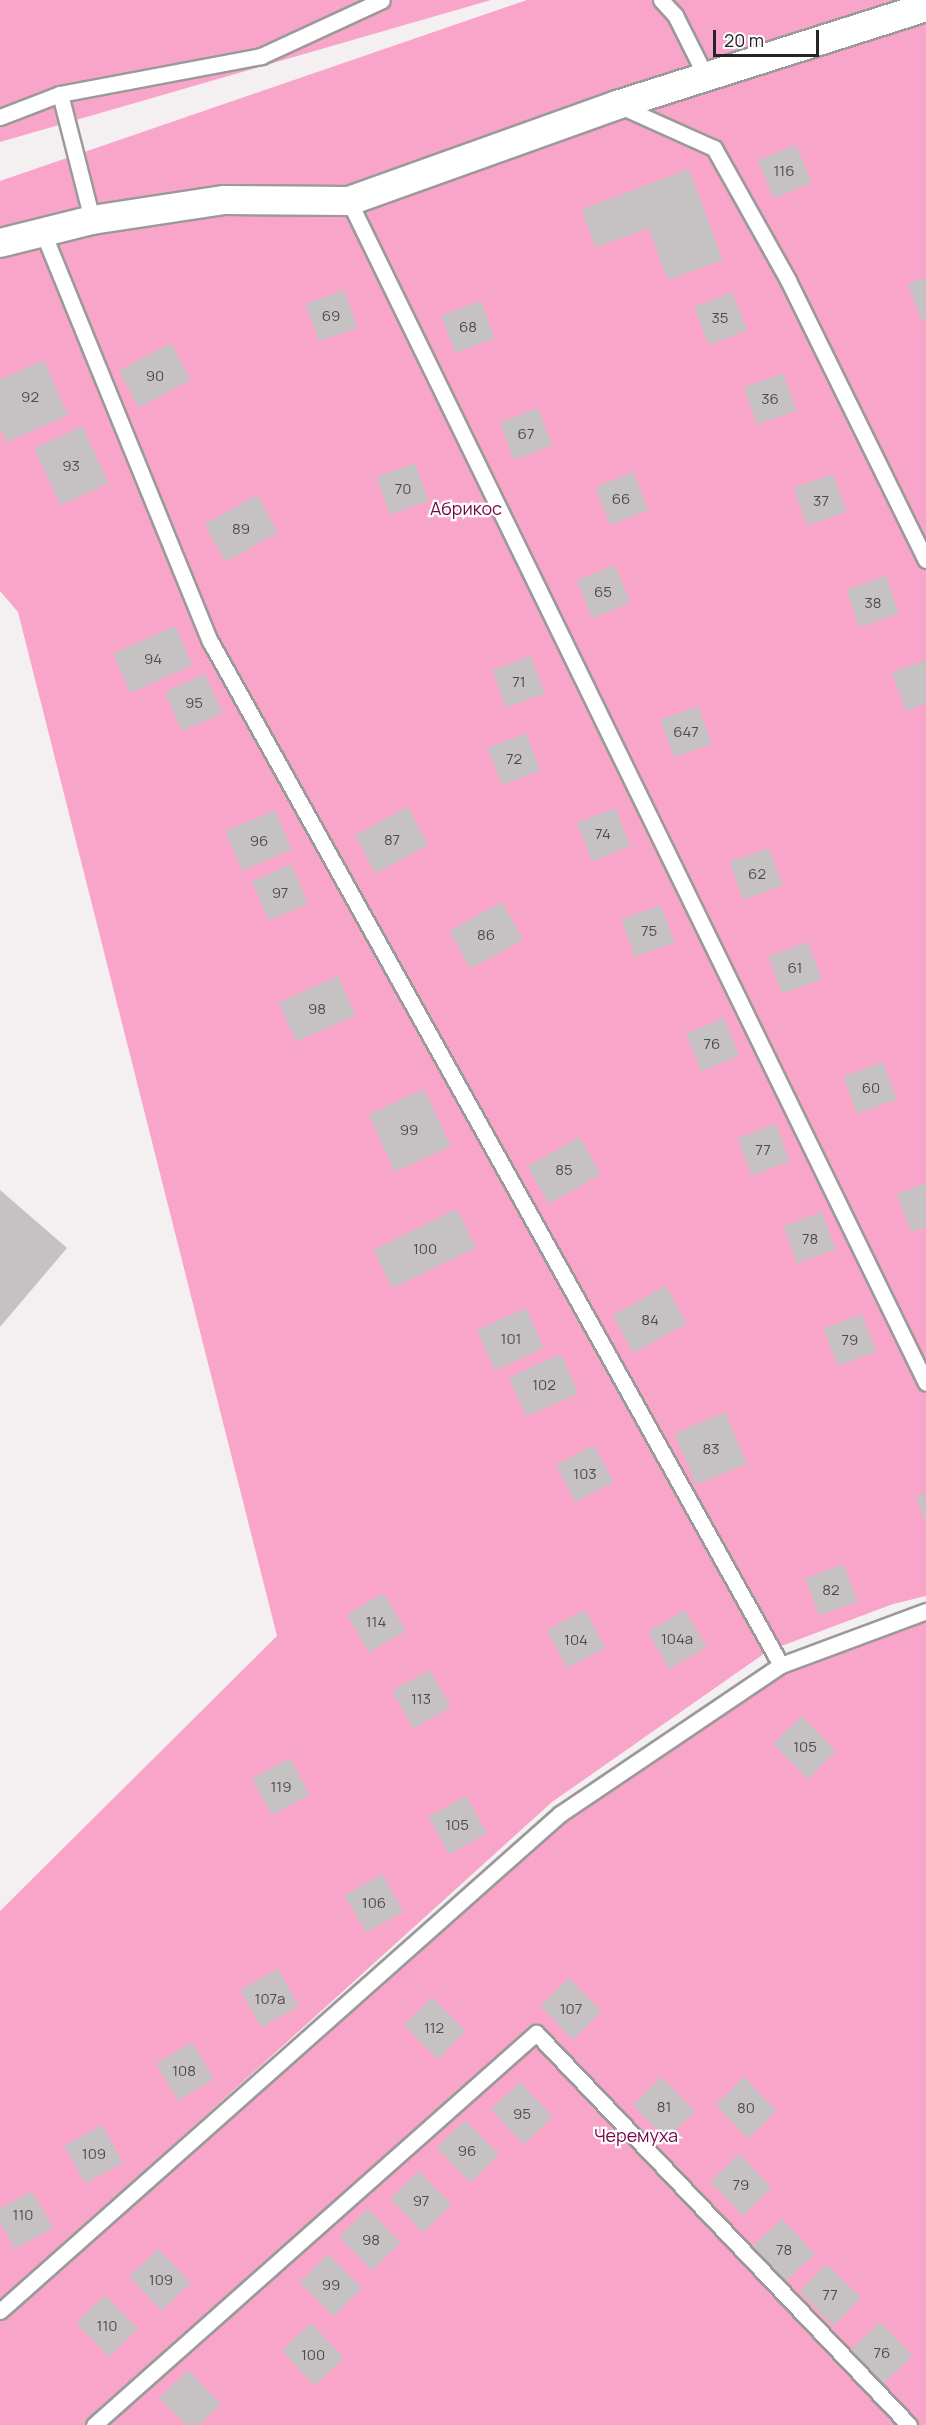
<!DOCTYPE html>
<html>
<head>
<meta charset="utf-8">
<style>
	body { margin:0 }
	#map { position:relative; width:926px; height:2425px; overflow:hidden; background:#f4eff1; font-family:Manrope,sans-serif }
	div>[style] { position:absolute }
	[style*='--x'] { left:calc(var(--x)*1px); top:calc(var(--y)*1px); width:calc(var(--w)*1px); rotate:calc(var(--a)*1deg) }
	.green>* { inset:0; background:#f8a5c9 }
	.building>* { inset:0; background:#c6c2c4; transform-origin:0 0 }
	.roads { filter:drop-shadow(2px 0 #9c999a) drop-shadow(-2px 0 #9c999a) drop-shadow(0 2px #9c999a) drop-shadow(0 -2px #9c999a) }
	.lane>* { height:15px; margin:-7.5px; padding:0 7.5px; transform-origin:7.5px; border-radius:7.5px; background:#fff }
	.street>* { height:28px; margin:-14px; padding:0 14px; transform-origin:14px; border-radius:14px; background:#fff }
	span { translate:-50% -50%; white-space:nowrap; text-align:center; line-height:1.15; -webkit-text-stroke:4.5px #fff; paint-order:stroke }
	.number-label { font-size:15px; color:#4e4c4d }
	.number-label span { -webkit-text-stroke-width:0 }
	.park-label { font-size:18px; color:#740748 }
	.scale { position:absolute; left:713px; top:30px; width:106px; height:27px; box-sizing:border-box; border:3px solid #262425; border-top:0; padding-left:8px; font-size:18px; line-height:21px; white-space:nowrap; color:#262425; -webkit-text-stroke:4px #fff; paint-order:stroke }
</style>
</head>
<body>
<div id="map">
	<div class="green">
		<i style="clip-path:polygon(0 0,491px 0,0 142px)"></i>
		<i style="clip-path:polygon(527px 0,926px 0,926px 1596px,893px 1604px,768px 1651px,552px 1802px,0 2302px,0 1911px,277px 1636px,18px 612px,0 591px,0 181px)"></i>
		<i style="clip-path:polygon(926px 1611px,926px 2425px,0 2425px,0 2311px,560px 1814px,781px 1665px)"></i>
	</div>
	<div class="building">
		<i style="left:796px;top:145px;width:41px;height:41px;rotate:68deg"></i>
		<i style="clip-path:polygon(689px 169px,723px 260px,668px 280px,648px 228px,596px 248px,581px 210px)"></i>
		<i style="clip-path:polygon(926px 277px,926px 320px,922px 322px,908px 284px)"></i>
		<i style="left:344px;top:290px;width:40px;height:41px;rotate:70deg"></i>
		<i style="left:732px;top:292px;width:41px;height:41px;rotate:68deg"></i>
		<i style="left:481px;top:301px;width:40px;height:42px;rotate:70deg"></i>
		<i style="left:171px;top:343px;width:42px;height:59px;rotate:62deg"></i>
		<i style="clip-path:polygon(44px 360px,68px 415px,7px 442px,0 428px,0 380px)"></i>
		<i style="left:783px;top:373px;width:40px;height:42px;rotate:70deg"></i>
		<i style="left:538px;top:408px;width:40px;height:41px;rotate:69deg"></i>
		<i style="left:82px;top:426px;width:63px;height:53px;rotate:65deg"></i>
		<i style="left:415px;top:463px;width:40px;height:41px;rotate:70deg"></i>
		<i style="left:633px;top:472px;width:41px;height:41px;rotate:68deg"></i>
		<i style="left:833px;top:474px;width:40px;height:42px;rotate:70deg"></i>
		<i style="left:257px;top:495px;width:43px;height:60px;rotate:61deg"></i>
		<i style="left:615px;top:565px;width:41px;height:41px;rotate:68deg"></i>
		<i style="left:886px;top:576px;width:40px;height:42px;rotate:71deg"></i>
		<i style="left:175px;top:626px;width:43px;height:68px;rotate:66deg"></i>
		<i style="left:531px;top:656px;width:40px;height:41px;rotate:70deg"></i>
		<i style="clip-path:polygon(926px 660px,926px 703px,906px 711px,892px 672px)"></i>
		<i style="left:205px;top:674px;width:43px;height:44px;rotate:66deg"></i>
		<i style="left:698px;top:706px;width:40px;height:40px;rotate:70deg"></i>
		<i style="left:526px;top:733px;width:40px;height:41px;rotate:69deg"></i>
		<i style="left:408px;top:807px;width:43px;height:60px;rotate:62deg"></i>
		<i style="left:615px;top:808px;width:41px;height:41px;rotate:68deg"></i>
		<i style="left:275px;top:810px;width:43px;height:54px;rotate:67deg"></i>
		<i style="left:769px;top:848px;width:40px;height:42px;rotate:70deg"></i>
		<i style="left:291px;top:864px;width:43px;height:43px;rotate:66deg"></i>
		<i style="left:502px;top:902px;width:43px;height:60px;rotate:61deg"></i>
		<i style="left:661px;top:905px;width:40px;height:42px;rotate:70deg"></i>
		<i style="left:808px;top:942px;width:40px;height:42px;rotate:70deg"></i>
		<i style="left:338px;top:976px;width:43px;height:65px;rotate:66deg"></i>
		<i style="left:724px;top:1018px;width:41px;height:41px;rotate:68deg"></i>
		<i style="left:883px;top:1062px;width:40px;height:42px;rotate:70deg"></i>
		<i style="left:424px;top:1089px;width:63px;height:61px;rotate:65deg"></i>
		<i style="left:776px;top:1124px;width:40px;height:41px;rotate:70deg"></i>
		<i style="left:580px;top:1137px;width:43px;height:60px;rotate:61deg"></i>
		<i style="clip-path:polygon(926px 1183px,926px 1227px,911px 1232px,897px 1194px)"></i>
		<i style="clip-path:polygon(0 1190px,67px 1248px,0 1327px)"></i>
		<i style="left:457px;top:1209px;width:43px;height:93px;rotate:64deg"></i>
		<i style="left:822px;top:1212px;width:40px;height:41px;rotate:70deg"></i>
		<i style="left:666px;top:1286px;width:43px;height:61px;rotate:61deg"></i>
		<i style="left:526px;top:1308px;width:44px;height:54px;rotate:66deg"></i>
		<i style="left:862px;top:1314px;width:40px;height:41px;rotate:69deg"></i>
		<i style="left:561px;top:1354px;width:43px;height:57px;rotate:66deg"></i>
		<i style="left:725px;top:1412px;width:56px;height:55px;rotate:67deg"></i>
		<i style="left:594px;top:1445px;width:42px;height:43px;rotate:62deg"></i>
		<i style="clip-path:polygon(926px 1493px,926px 1522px,916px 1497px)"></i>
		<i style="left:844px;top:1564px;width:40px;height:41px;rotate:70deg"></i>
		<i style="left:384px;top:1593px;width:44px;height:43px;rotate:60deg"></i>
		<i style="left:585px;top:1610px;width:43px;height:43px;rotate:62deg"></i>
		<i style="left:685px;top:1610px;width:43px;height:43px;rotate:60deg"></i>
		<i style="left:430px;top:1670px;width:43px;height:43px;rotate:61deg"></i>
		<i style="left:802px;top:1716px;width:49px;height:40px;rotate:46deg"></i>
		<i style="left:290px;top:1758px;width:42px;height:43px;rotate:62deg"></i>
		<i style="left:466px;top:1796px;width:43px;height:43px;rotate:61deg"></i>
		<i style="left:382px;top:1874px;width:43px;height:43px;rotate:60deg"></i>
		<i style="left:278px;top:1969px;width:43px;height:43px;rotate:61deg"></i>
		<i style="left:569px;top:1978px;width:47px;height:40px;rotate:46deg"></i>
		<i style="left:432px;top:1997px;width:48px;height:40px;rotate:45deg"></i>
		<i style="left:192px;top:2042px;width:43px;height:42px;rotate:59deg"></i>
		<i style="left:661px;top:2077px;width:48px;height:40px;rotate:45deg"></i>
		<i style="left:744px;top:2077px;width:47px;height:40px;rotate:46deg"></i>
		<i style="left:520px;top:2082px;width:48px;height:40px;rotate:47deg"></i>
		<i style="left:465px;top:2120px;width:48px;height:40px;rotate:45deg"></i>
		<i style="left:102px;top:2125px;width:43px;height:43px;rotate:61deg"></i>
		<i style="left:739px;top:2154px;width:47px;height:40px;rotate:46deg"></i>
		<i style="left:419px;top:2171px;width:47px;height:40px;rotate:46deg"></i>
		<i style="clip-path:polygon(32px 2191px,53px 2228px,15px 2249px,0 2222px,0 2209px)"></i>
		<i style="left:368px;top:2209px;width:47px;height:40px;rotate:46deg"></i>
		<i style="left:782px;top:2219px;width:48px;height:40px;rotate:47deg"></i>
		<i style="left:158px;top:2249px;width:47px;height:40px;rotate:46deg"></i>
		<i style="left:328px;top:2254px;width:48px;height:40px;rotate:45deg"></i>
		<i style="left:827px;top:2264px;width:48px;height:39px;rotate:45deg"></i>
		<i style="left:105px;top:2295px;width:47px;height:40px;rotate:46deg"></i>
		<i style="left:880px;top:2322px;width:47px;height:40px;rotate:46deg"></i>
		<i style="left:311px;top:2323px;width:48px;height:40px;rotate:47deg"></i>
		<i style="clip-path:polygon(188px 2370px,221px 2404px,199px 2425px,186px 2425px,159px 2398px)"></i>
	</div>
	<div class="roads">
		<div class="lane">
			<i style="--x:661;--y:0;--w:21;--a:47"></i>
			<i style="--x:675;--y:15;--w:69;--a:63.4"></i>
			<i style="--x:60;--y:94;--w:130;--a:75.7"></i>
			<i style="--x:620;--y:106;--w:103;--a:24.1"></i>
			<i style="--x:714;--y:148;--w:151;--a:60.7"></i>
			<i style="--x:788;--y:280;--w:312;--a:63.8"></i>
			<i style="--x:0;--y:117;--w:64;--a:-21"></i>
			<i style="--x:60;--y:94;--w:205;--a:-10.7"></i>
			<i style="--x:261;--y:56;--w:133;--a:-24.8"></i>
			<i style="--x:349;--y:201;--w:1315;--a:63.98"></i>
			<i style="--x:42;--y:230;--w:444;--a:67.8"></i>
			<i style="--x:210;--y:641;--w:1172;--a:60.86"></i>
			<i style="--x:0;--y:2311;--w:749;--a:-41.59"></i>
			<i style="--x:560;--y:1814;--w:267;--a:-34"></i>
			<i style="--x:781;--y:1665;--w:155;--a:-20.4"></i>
			<i style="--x:94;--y:2425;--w:591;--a:-41.57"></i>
			<i style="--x:536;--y:2033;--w:541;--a:46.42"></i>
		</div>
		<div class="street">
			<i style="--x:0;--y:243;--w:95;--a:-14"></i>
			<i style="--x:92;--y:220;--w:134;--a:-8.6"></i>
			<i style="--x:225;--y:200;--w:124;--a:0.5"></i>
			<i style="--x:349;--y:201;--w:285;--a:-19.7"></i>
			<i style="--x:617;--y:105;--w:324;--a:-17.6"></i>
		</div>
	</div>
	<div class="number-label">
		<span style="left:784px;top:171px">116</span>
		<span style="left:331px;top:316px">69</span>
		<span style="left:720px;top:318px">35</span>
		<span style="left:468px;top:327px">68</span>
		<span style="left:155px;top:376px">90</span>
		<span style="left:30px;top:397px">92</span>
		<span style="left:770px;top:399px">36</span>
		<span style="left:526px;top:434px">67</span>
		<span style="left:71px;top:466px">93</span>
		<span style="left:403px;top:489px">70</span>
		<span style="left:621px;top:499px">66</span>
		<span style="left:821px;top:501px">37</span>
		<span style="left:241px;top:529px">89</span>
		<span style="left:603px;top:592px">65</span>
		<span style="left:873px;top:603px">38</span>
		<span style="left:153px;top:659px">94</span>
		<span style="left:519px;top:682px">71</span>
		<span style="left:194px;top:703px">95</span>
		<span style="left:686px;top:732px">647</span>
		<span style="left:514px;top:759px">72</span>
		<span style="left:603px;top:834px">74</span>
		<span style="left:392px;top:840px">87</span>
		<span style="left:259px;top:841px">96</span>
		<span style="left:757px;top:874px">62</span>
		<span style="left:280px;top:893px">97</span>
		<span style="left:649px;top:931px">75</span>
		<span style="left:486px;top:935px">86</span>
		<span style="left:795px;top:968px">61</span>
		<span style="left:317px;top:1009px">98</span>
		<span style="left:712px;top:1044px">76</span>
		<span style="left:871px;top:1088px">60</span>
		<span style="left:409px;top:1130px">99</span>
		<span style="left:763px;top:1150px">77</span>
		<span style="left:564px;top:1170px">85</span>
		<span style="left:810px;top:1239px">78</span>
		<span style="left:425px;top:1249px">100</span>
		<span style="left:650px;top:1320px">84</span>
		<span style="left:511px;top:1339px">101</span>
		<span style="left:850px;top:1340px">79</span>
		<span style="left:544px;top:1385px">102</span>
		<span style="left:711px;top:1449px">83</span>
		<span style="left:585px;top:1474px">103</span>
		<span style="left:831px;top:1590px">82</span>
		<span style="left:376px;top:1622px">114</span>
		<span style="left:677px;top:1639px">104а</span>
		<span style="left:576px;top:1640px">104</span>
		<span style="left:421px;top:1699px">113</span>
		<span style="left:805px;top:1747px">105</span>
		<span style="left:281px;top:1787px">119</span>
		<span style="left:457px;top:1825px">105</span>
		<span style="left:374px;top:1903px">106</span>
		<span style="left:270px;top:1999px">107а</span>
		<span style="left:571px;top:2009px">107</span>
		<span style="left:434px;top:2028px">112</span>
		<span style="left:184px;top:2071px">108</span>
		<span style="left:664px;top:2107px">81</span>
		<span style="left:746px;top:2108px">80</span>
		<span style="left:522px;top:2114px">95</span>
		<span style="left:467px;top:2151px">96</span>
		<span style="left:94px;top:2154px">109</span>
		<span style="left:741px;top:2185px">79</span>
		<span style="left:421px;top:2201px">97</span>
		<span style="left:23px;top:2215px">110</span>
		<span style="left:371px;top:2240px">98</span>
		<span style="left:784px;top:2250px">78</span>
		<span style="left:161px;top:2280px">109</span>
		<span style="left:331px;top:2285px">99</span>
		<span style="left:830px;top:2295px">77</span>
		<span style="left:107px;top:2326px">110</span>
		<span style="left:882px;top:2353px">76</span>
		<span style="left:313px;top:2355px">100</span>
	</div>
	<div class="park-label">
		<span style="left:466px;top:508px">Абрикос</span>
		<span style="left:636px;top:2135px">Черемуха</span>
	</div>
	<div class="scale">20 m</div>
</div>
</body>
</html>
